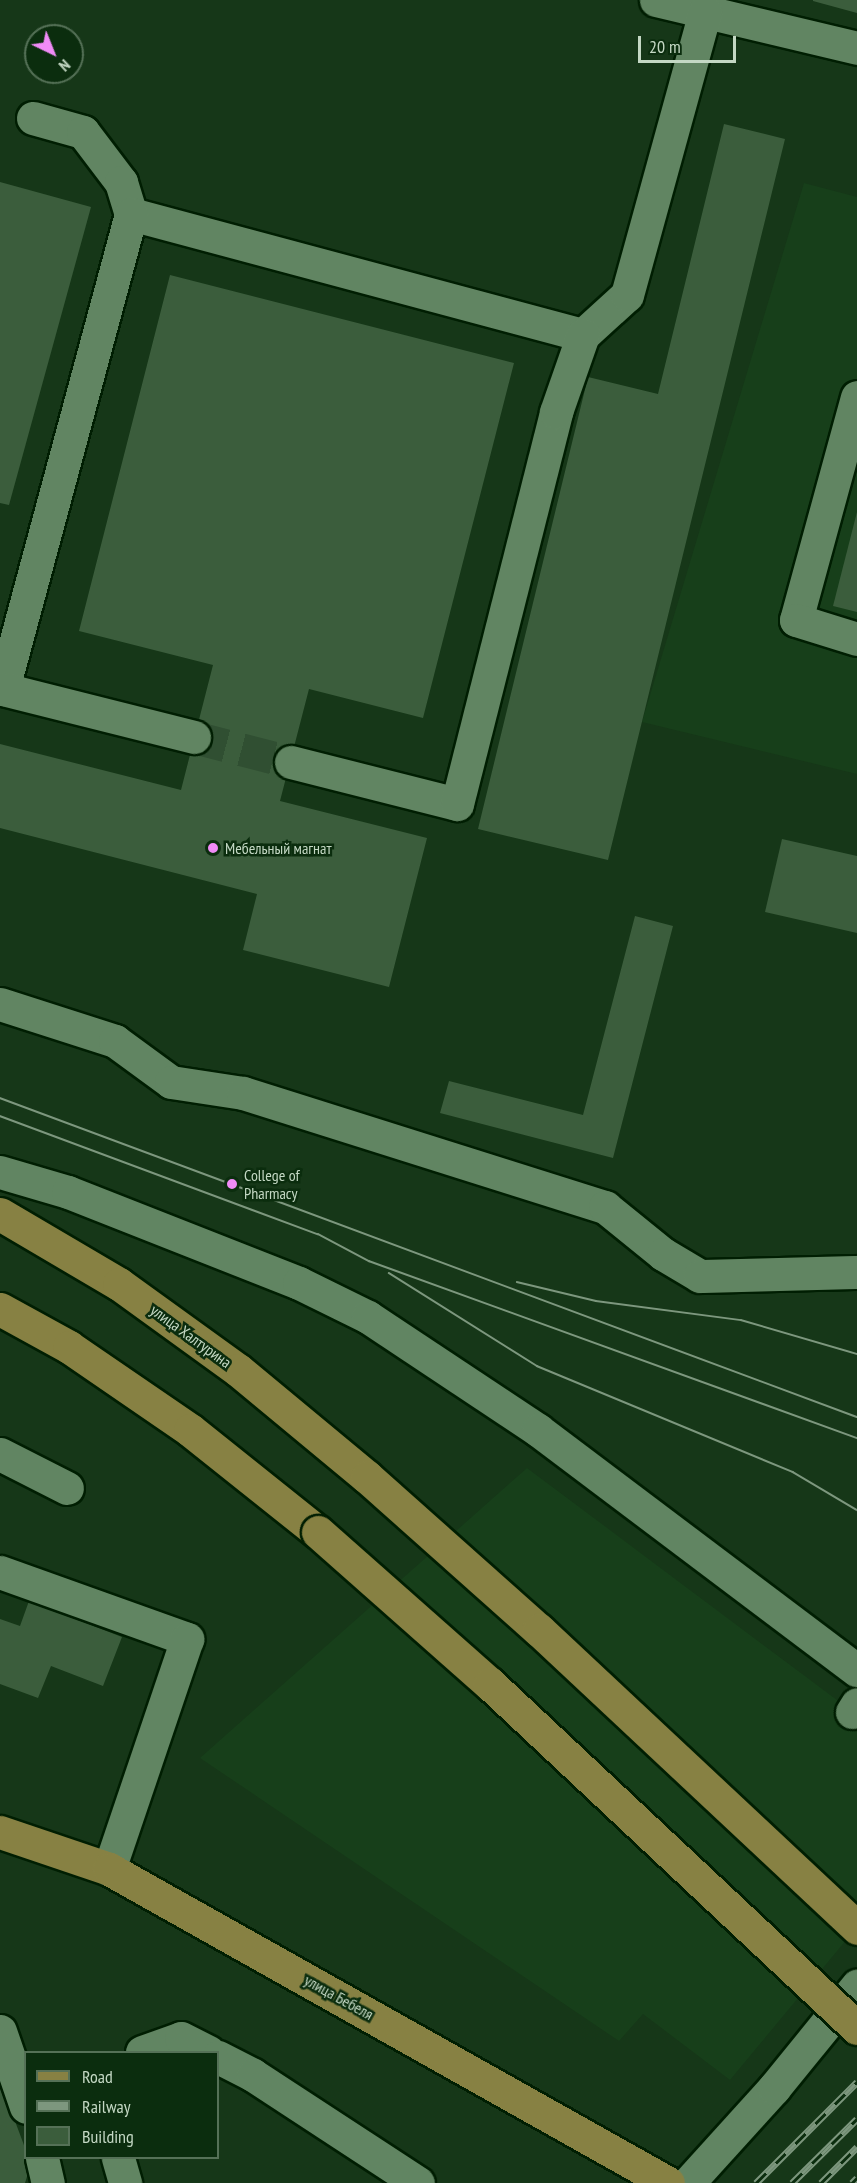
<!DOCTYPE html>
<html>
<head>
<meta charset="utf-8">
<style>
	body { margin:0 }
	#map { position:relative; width:857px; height:2183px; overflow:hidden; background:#163718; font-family:"PT Sans Narrow",sans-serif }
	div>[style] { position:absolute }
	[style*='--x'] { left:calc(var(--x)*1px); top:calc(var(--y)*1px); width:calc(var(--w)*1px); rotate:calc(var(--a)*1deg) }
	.built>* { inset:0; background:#173f1a }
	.building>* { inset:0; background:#3b5d3c }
	.minor-tunnel>* { height:33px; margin-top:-16.5px; transform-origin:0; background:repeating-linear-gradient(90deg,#304f32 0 33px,transparent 0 49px) }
	.roads { filter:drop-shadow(2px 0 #001e02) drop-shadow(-2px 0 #001e02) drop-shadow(0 2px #001e02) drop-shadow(0 -2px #001e02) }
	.minor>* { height:33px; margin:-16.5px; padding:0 16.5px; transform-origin:16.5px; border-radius:16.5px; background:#618562 }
	.major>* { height:33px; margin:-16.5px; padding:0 16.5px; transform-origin:16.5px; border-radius:16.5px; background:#878143 }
	.tram>* { height:1.5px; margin:-0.75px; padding:0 0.75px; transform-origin:0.75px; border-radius:0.75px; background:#7d977e }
	.rail>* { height:7px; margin-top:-3.5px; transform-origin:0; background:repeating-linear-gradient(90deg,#0b2d0e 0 14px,#7d977e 0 28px); box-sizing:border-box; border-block:2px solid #7d977e }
	.bridges { filter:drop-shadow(2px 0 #001e02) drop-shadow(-2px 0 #001e02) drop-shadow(0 2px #001e02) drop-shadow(0 -2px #001e02) }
	.major-bridge>* { height:33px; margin:-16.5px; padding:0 16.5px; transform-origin:16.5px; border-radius:16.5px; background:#878143 }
	.dots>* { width:16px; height:16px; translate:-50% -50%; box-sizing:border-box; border:3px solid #0b2d0e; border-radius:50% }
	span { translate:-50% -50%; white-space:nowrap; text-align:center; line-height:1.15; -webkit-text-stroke:5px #0b2d0e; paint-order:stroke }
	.poi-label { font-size:16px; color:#c4d8c4 }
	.left { translate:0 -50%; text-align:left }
	.street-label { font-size:16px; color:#c4d8c4 }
	.legend { position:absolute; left:24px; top:2051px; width:195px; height:108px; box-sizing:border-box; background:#0b2d0e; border:2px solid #557157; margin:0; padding:8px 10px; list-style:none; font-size:18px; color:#c4d8c4 }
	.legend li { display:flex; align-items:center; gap:12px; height:30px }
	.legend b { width:30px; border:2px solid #557157 }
	.north { position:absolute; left:24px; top:24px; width:60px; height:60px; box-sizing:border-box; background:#0b2d0e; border:2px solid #557157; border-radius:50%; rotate:137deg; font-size:16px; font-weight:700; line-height:24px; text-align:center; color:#c4d8c4 }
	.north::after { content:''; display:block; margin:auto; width:21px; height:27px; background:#f08bf6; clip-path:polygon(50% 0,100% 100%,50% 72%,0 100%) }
	.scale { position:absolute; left:638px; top:36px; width:98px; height:27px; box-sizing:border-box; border:3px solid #c4d8c4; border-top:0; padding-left:8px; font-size:18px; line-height:21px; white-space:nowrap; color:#c4d8c4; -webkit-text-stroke:4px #0b2d0e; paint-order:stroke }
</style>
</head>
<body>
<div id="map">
	<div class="built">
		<i style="clip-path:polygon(804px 183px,857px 197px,857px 774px,642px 722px)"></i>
		<i style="clip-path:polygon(527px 1468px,857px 1715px,857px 1927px,730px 2080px,643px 2014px,619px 2041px,200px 1758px)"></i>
	</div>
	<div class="building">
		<i style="clip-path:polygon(813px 0,857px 0,857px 13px,813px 1px)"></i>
		<i style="clip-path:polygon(724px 124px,785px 139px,608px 860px,478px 829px,588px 377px,658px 394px)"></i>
		<i style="clip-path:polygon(0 182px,91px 207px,9px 505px,0 503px)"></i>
		<i style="clip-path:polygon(170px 275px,514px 363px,423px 718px,309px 689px,280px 801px,427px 838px,389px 987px,243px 950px,257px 894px,0 828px,0 744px,181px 790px,213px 665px,79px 631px)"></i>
		<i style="clip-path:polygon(857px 512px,857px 612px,833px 606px)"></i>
		<i style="clip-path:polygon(782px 839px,857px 856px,857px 933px,765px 912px)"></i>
		<i style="clip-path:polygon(635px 916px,673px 926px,613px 1158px,440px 1113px,449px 1081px,583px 1115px)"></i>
		<i style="clip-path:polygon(29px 1601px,122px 1637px,103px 1686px,51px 1666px,38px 1698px,0 1684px,0 1619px,20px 1626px)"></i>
		<i style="clip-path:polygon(0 2081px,31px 2164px,25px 2183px,0 2183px)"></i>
	</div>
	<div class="minor-tunnel">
		<i style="--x:194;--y:737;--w:100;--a:14.5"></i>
	</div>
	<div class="roads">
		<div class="minor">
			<i style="--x:656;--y:0;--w:207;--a:13.4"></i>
			<i style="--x:33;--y:118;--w:52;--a:15.6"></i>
			<i style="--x:83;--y:132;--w:63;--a:52.8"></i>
			<i style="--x:121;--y:182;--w:34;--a:73"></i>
			<i style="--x:131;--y:214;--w:468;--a:15"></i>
			<i style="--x:583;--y:335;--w:59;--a:-42.3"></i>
			<i style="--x:627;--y:295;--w:294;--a:-74.6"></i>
			<i style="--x:131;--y:214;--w:492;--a:105.1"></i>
			<i style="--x:3;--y:689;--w:197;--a:14.1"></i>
			<i style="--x:857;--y:397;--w:231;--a:105.3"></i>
			<i style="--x:796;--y:620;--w:64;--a:17.3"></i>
			<i style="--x:291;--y:762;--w:171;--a:14.2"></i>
			<i style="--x:457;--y:804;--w:404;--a:-75.8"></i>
			<i style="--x:556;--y:412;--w:82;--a:-70.7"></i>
			<i style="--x:0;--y:1004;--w:121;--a:17.8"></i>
			<i style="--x:115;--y:1041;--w:69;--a:36.2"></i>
			<i style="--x:171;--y:1082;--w:73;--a:8.7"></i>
			<i style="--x:243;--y:1093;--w:380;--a:17.5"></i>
			<i style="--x:605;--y:1207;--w:75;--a:39"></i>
			<i style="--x:663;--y:1254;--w:43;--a:30.7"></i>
			<i style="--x:700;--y:1276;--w:157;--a:-1.5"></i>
			<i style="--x:0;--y:1172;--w:71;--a:16.4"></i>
			<i style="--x:68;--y:1192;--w:248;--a:21.5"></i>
			<i style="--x:299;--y:1283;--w:77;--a:26.2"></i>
			<i style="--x:368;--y:1317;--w:204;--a:33.6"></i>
			<i style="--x:538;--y:1430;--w:399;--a:37"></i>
			<i style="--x:0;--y:1454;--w:75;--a:26.9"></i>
			<i style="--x:0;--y:1572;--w:199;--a:19.7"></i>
			<i style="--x:187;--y:1639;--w:243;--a:108.7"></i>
			<i style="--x:852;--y:1712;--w:9;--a:-58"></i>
			<i style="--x:0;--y:2031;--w:80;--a:71.1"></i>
			<i style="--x:142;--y:2052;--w:41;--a:-19.7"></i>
			<i style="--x:181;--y:2038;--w:31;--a:27"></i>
			<i style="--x:218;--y:2057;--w:39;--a:27"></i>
			<i style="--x:253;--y:2075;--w:197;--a:33.2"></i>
			<i style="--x:42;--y:2158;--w:26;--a:77"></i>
			<i style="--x:118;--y:2158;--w:26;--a:74"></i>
			<i style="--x:688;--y:2183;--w:128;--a:-47.8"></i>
			<i style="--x:774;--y:2088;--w:132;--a:-50.9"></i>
		</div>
		<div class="major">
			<i style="--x:0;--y:1214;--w:138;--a:30.5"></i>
			<i style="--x:119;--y:1284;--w:147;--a:35.9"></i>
			<i style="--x:238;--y:1370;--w:168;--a:39.7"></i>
			<i style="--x:367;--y:1477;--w:230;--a:41.7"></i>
			<i style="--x:539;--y:1630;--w:436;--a:43.1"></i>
			<i style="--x:0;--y:1309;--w:79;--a:28.8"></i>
			<i style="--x:69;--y:1347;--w:147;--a:34.4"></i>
			<i style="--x:190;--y:1430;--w:164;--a:38.6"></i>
			<i style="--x:0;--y:1832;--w:115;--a:18.7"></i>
			<i style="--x:109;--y:1869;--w:641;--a:29.32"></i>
		</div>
	</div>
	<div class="tram">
		<i style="--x:0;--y:1098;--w:914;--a:20.42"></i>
		<i style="--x:0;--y:1116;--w:339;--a:20.4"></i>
		<i style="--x:318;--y:1234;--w:58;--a:27.9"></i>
		<i style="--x:369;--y:1261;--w:519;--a:19.94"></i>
		<i style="--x:389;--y:1273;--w:175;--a:32.1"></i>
		<i style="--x:537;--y:1366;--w:277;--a:22.5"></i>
		<i style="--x:793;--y:1472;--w:74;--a:30.7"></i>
		<i style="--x:517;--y:1282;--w:81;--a:13.5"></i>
		<i style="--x:596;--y:1301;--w:146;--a:7.5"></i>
		<i style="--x:741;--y:1320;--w:121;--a:16.3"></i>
	</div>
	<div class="rail">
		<i style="--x:756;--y:2183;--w:143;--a:-45"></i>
		<i style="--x:792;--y:2183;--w:91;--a:-44.6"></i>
		<i style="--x:821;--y:2183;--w:51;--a:-45"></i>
		<i style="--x:852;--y:2183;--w:7;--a:-45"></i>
	</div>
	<div class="bridges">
		<div class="major-bridge">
			<i style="--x:318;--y:1532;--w:230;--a:41.5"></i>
			<i style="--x:490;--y:1684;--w:503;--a:43.15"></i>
		</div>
	</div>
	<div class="dots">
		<i style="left:213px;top:848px;background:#f08bf6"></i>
		<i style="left:232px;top:1184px;background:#f08bf6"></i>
	</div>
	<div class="poi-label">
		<span class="left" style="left:225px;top:848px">Мебельный магнат</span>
		<span class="left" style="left:244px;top:1184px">College of<br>Pharmacy</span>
	</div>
	<div class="street-label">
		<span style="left:191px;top:1336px;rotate:36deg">улица Халтурина</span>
		<span style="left:339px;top:1997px;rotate:29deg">улица Бебеля</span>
	</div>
	<ul class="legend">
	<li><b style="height:8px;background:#878143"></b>Road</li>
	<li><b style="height:8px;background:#7d977e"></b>Railway</li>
	<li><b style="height:16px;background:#3b5d3c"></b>Building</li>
	</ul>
	<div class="north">N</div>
	<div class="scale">20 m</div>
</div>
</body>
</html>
